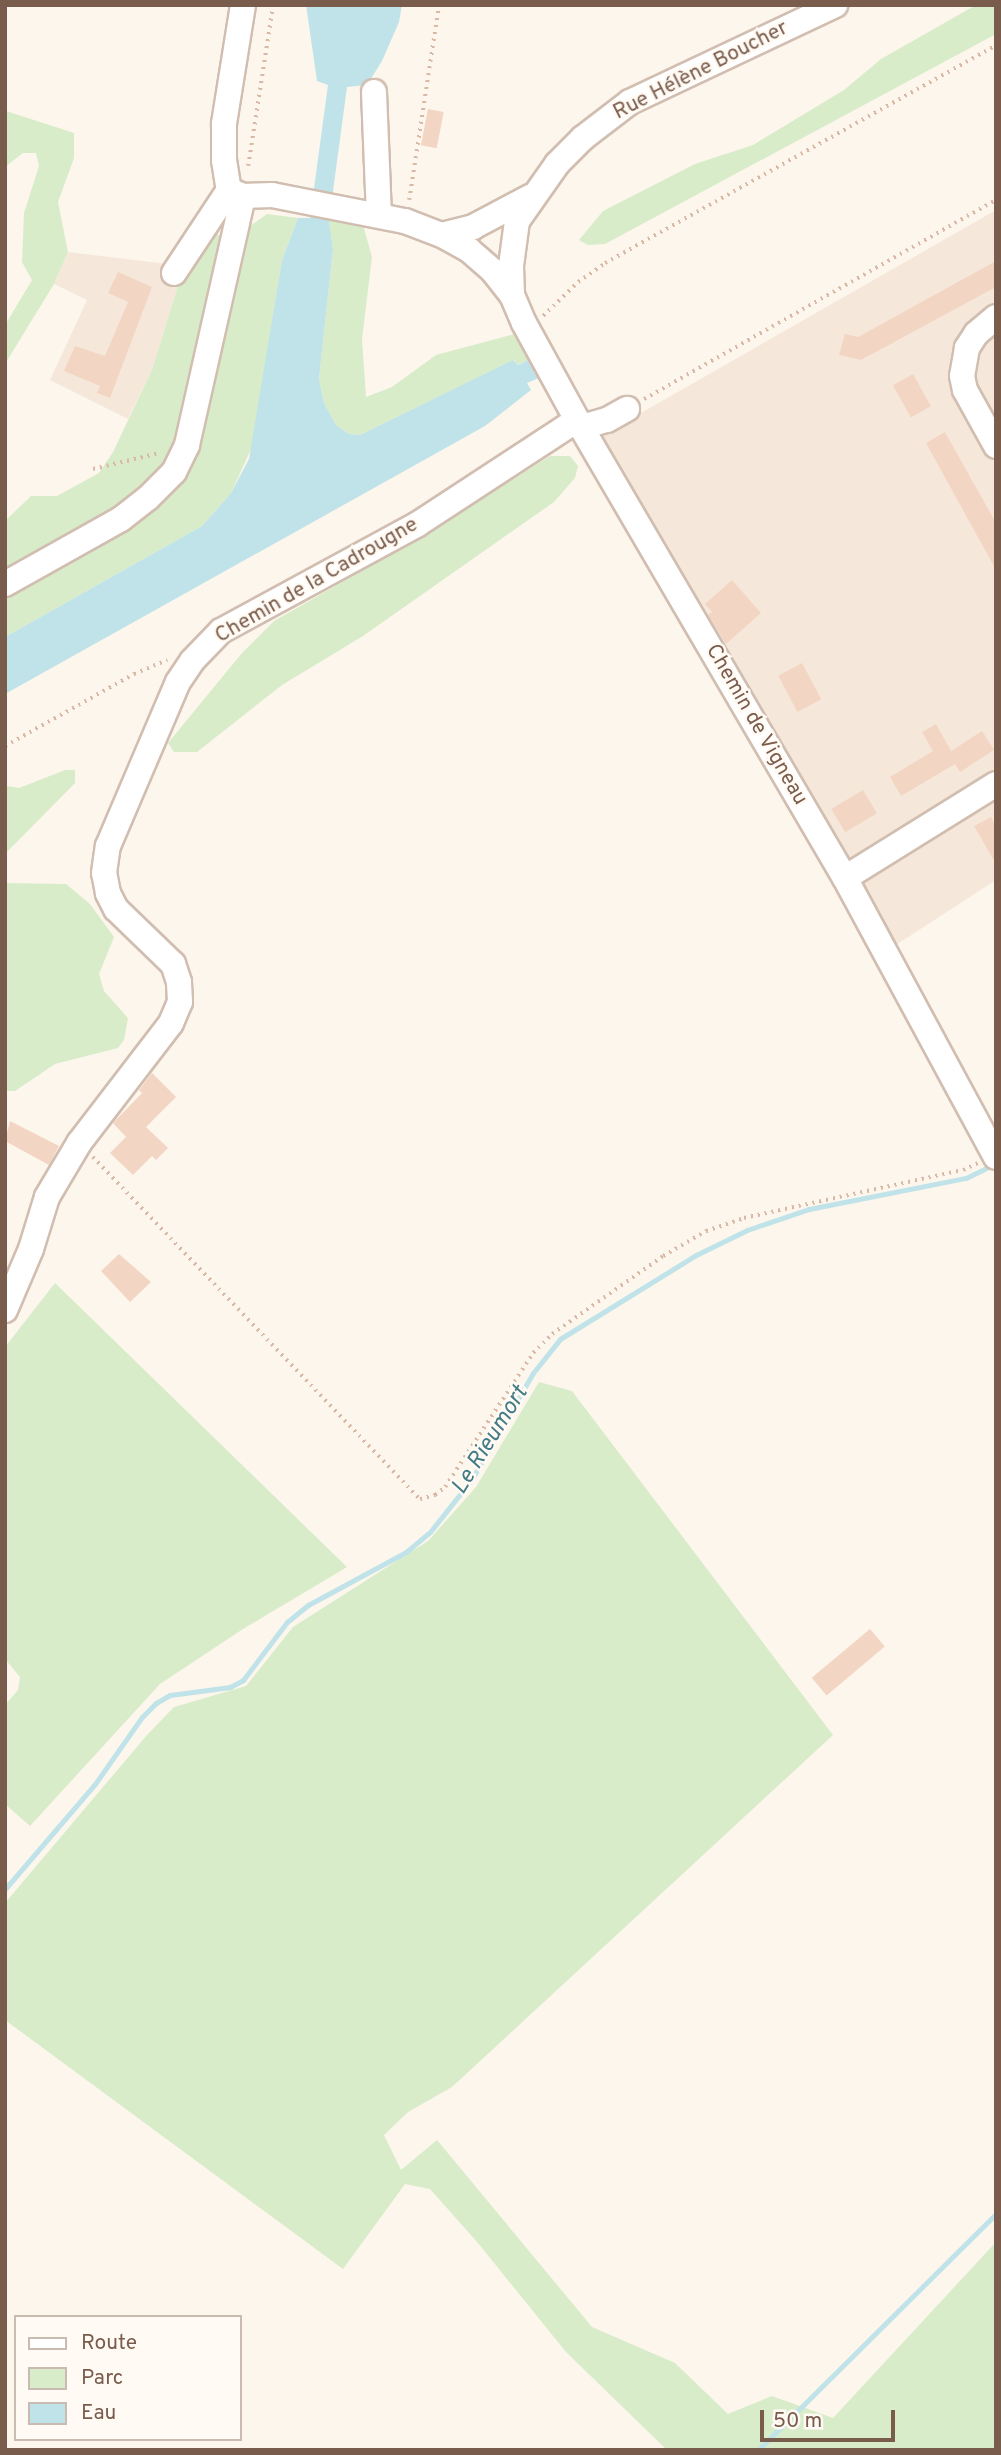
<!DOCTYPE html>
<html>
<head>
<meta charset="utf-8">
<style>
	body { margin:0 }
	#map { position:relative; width:1001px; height:2455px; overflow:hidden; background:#fdf6ec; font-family:Overpass,sans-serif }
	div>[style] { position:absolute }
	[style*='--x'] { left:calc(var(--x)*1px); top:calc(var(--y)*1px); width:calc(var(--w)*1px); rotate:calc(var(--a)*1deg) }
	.residential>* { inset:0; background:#f5e8da }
	.green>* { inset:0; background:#d8ecc9 }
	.water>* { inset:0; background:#bfe3e8 }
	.stream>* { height:5px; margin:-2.5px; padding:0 2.5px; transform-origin:2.5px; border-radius:2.5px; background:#bfe3e8 }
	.building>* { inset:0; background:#f3d5c3; transform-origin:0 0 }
	.path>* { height:3.5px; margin-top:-1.75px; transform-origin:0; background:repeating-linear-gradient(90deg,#d9b8a5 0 2px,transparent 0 7px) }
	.roads { filter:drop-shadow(2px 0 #d1beb0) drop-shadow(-2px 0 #d1beb0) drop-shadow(0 2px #d1beb0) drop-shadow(0 -2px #d1beb0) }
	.minor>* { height:24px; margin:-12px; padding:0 12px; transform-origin:12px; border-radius:12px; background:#fff }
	span { translate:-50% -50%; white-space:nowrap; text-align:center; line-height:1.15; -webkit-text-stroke:5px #fffaf3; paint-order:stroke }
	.street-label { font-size:21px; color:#7a5c4d }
	.water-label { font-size:23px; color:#437c86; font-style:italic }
	.frame { position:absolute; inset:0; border:7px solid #7a5c4d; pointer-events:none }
	.legend { position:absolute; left:14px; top:2315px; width:228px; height:126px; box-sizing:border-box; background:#fffaf3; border:2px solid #cabbb1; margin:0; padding:9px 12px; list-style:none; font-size:21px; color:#7a5c4d }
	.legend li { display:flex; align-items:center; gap:14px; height:35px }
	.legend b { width:35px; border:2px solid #cabbb1 }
	.scale { position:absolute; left:760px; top:2410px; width:135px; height:32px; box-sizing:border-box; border:4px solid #7a5c4d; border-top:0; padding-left:9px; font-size:21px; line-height:24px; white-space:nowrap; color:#7a5c4d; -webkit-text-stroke:5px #fffaf3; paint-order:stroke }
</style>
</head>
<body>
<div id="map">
	<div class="residential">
		<i style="clip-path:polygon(996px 210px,996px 880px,896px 945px,803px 795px,599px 437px)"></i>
		<i style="clip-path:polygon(68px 252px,184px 266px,152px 370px,128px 419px,50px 380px,87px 300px,54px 284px)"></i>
	</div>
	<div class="green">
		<i style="clip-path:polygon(976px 5px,996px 5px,996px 34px,605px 244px,588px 245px,579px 240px,603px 211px,695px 164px,753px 145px,844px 90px,881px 59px)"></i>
		<i style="clip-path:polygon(6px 111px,74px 133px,74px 158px,58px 202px,68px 252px,54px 284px,5px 364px,5px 325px,32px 280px,22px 262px,24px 213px,39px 166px,36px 153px,23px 153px,5px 167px)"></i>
		<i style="clip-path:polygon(267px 214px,298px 218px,282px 260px,252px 447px,231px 493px,202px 526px,5px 637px,5px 521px,31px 496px,57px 496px,99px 473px,113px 452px,152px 370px,184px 266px,213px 229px,226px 243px)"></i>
		<i style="clip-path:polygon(328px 214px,362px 221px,372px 257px,362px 339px,366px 397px,392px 387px,436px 355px,518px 333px,530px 359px,517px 365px,514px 360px,360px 435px,349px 434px,336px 425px,324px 403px,319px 379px,333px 249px)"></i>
		<i style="clip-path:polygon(550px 456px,570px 456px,578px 466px,575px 478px,554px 502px,363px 636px,282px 685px,197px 752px,174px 752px,168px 743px,242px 653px,274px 621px,423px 536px)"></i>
		<i style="clip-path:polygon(65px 770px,75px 770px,75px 783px,5px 854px,5px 780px,7px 786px,19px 788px)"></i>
		<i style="clip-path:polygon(5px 883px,66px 884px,90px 904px,114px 937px,99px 974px,104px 991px,128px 1018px,124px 1040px,118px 1048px,55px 1064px,15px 1091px,5px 1091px)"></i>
		<i style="clip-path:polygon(55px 1283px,347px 1567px,243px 1629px,160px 1684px,30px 1826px,5px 1804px,5px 1705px,18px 1690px,20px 1677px,5px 1659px,5px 1347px)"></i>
		<i style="clip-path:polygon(539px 1382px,572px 1391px,833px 1735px,452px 2087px,408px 2112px,384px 2135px,401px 2170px,437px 2140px,592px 2327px,675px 2363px,728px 2414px,772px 2396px,833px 2418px,996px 2242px,996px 2450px,667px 2450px,566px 2352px,478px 2243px,430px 2189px,405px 2184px,343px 2269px,5px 2020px,5px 1903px,147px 1735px,174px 1707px,246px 1686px,293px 1627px,428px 1541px,476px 1487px)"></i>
	</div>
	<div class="water">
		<i style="clip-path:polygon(306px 5px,402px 5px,399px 22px,382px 61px,367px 85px,347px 87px,329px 221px,333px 249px,319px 379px,324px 403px,336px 425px,349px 434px,360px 435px,513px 360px,518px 365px,530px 359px,541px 377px,527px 383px,531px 390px,485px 426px,5px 694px,5px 637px,202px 526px,231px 493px,249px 459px,282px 260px,298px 218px,310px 218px,328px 85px,317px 81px)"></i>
	</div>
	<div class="stream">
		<i style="--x:5;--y:1889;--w:138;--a:-49.4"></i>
		<i style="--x:95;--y:1784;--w:82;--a:-55"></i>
		<i style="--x:142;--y:1717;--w:20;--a:-45"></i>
		<i style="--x:156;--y:1703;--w:16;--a:-30"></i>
		<i style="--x:170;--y:1695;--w:61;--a:-7.6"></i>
		<i style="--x:230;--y:1687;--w:15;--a:-28"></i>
		<i style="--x:243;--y:1680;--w:73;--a:-52.8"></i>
		<i style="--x:287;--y:1622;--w:27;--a:-39"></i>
		<i style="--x:308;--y:1605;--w:111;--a:-28.4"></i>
		<i style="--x:406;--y:1552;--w:31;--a:-40"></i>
		<i style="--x:430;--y:1532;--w:68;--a:-51.6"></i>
		<i style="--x:472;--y:1479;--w:122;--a:-60.1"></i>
		<i style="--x:533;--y:1373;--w:43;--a:-51.5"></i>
		<i style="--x:560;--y:1339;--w:160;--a:-31.7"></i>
		<i style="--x:696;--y:1255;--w:57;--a:-26.1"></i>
		<i style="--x:747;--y:1230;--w:65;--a:-18.7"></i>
		<i style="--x:809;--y:1209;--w:160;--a:-11.2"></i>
		<i style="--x:966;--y:1178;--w:30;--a:-26"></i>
		<i style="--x:758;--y:2450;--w:335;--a:-44.8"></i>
	</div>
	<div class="building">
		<i style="left:428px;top:109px;width:16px;height:37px;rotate:11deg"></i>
		<i style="clip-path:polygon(996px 261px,996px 287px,861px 360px,839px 355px,845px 334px,858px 337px)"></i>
		<i style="clip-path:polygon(118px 272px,152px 287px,110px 398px,97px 393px,100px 386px,64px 371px,75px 346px,105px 356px,128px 302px,108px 293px)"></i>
		<i style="left:913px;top:374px;width:37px;height:23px;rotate:61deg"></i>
		<i style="clip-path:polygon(945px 432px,996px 523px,996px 570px,926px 443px)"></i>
		<i style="clip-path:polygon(732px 580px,761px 613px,726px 644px,708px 615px,712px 612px,705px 604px)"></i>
		<i style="left:802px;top:663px;width:41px;height:27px;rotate:62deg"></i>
		<i style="clip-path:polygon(936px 724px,951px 751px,982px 731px,994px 750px,960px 772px,955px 764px,901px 796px,890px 777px,933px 751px,922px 732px)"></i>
		<i style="left:863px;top:790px;width:27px;height:37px;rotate:59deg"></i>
		<i style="clip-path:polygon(991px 817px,996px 827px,996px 864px,974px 826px)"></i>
		<i style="clip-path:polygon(152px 1073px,176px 1097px,146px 1127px,168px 1148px,156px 1160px,152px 1156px,133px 1175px,110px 1153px,126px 1137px,113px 1123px,142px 1093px,139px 1090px)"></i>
		<i style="clip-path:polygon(10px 1121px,59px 1146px,49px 1165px,5px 1141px)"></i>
		<i style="clip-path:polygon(119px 1254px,151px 1282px,130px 1302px,101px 1271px)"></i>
		<i style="left:870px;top:1629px;width:23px;height:76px;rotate:50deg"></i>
	</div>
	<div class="path">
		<i style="--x:248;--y:166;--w:163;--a:-81.2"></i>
		<i style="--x:409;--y:200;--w:197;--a:-81.3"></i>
		<i style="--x:543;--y:316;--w:49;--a:-44.2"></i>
		<i style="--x:578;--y:282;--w:33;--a:-35"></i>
		<i style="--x:605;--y:263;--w:448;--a:-29.1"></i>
		<i style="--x:644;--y:399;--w:404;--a:-29.5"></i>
		<i style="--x:93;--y:469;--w:68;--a:-13.6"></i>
		<i style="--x:5;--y:746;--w:148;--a:-29.2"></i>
		<i style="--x:134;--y:674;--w:36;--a:-23"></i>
		<i style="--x:93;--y:1157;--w:473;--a:46.3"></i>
		<i style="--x:420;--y:1499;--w:16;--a:-15"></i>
		<i style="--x:435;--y:1495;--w:13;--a:-39"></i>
		<i style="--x:445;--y:1487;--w:160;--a:-56.7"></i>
		<i style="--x:533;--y:1353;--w:27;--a:-45"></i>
		<i style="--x:552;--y:1334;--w:136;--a:-35.1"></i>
		<i style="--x:663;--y:1256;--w:50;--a:-30.2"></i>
		<i style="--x:706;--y:1231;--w:40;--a:-18.9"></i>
		<i style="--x:744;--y:1218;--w:224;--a:-12.4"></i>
		<i style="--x:963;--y:1170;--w:17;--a:-25"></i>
	</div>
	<div class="roads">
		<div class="minor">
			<i style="--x:243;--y:5;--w:121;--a:99.1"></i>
			<i style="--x:224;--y:124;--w:36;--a:90"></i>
			<i style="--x:224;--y:160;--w:30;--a:81"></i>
			<i style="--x:229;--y:190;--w:15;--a:23"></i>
			<i style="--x:243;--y:196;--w:29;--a:-2"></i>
			<i style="--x:272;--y:195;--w:136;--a:11.1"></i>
			<i style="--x:405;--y:221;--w:40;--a:21"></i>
			<i style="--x:442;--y:235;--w:31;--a:29"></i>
			<i style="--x:469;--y:250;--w:32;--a:41"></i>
			<i style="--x:493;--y:271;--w:31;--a:52"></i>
			<i style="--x:512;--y:295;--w:30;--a:67"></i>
			<i style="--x:524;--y:323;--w:111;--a:61.3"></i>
			<i style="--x:577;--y:420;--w:531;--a:59.67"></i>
			<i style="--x:845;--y:878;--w:317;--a:61.6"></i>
			<i style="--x:374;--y:92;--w:123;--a:87.7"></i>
			<i style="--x:442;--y:235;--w:32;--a:-14"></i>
			<i style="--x:473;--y:227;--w:64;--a:-27.8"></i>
			<i style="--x:174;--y:273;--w:100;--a:-56.5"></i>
			<i style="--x:512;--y:295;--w:29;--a:-92"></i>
			<i style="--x:511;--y:266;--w:45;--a:-82.4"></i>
			<i style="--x:517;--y:221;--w:70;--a:-54.9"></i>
			<i style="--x:557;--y:164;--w:37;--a:-45"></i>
			<i style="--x:583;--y:138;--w:59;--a:-37.5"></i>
			<i style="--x:630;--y:102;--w:227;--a:-25.3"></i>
			<i style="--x:996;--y:317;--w:26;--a:140"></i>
			<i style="--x:976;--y:334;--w:17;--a:123"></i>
			<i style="--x:967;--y:348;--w:28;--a:100"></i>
			<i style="--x:962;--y:376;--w:14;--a:78"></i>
			<i style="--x:965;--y:390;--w:64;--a:61"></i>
			<i style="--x:582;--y:427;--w:26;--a:-16"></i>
			<i style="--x:607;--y:420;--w:23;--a:-29"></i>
			<i style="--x:5;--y:584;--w:133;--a:-29.3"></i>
			<i style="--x:121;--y:519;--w:34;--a:-38"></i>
			<i style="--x:148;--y:498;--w:37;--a:-45"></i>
			<i style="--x:174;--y:472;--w:30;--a:-64"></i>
			<i style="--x:187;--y:445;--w:255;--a:-77.3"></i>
			<i style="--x:845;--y:878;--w:178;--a:-31.9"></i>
			<i style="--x:5;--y:1310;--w:66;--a:-66.9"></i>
			<i style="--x:31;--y:1249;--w:54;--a:-72.9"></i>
			<i style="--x:47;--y:1197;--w:63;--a:-59.3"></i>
			<i style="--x:79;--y:1143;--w:151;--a:-52.5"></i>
			<i style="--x:171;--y:1023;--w:23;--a:-67"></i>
			<i style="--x:180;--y:1002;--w:20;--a:-93"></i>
			<i style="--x:179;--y:982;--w:19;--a:-108"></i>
			<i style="--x:173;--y:964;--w:79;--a:-136"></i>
			<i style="--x:116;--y:909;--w:18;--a:-117"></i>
			<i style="--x:108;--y:893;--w:20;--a:-101"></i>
			<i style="--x:104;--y:873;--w:27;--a:-82"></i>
			<i style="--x:108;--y:846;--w:178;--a:-66.9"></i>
			<i style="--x:178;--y:682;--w:25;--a:-56"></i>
			<i style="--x:192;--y:661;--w:42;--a:-46"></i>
			<i style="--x:221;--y:631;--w:224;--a:-28.5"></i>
			<i style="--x:418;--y:524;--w:190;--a:-33.2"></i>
		</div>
	</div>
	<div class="street-label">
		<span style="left:701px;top:71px;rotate:-27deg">Rue Hélène Boucher</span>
		<span style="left:317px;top:581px;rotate:-30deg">Chemin de la Cadrougne</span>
		<span style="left:756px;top:725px;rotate:60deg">Chemin de Vigneau</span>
	</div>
	<div class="water-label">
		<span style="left:491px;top:1441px;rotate:-58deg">Le Rieumort</span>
	</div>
	<div class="frame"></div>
	<ul class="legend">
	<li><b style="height:9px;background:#fff"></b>Route</li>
	<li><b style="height:19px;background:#d8ecc9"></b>Parc</li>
	<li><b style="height:19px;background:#bfe3e8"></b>Eau</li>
	</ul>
	<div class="scale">50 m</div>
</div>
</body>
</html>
